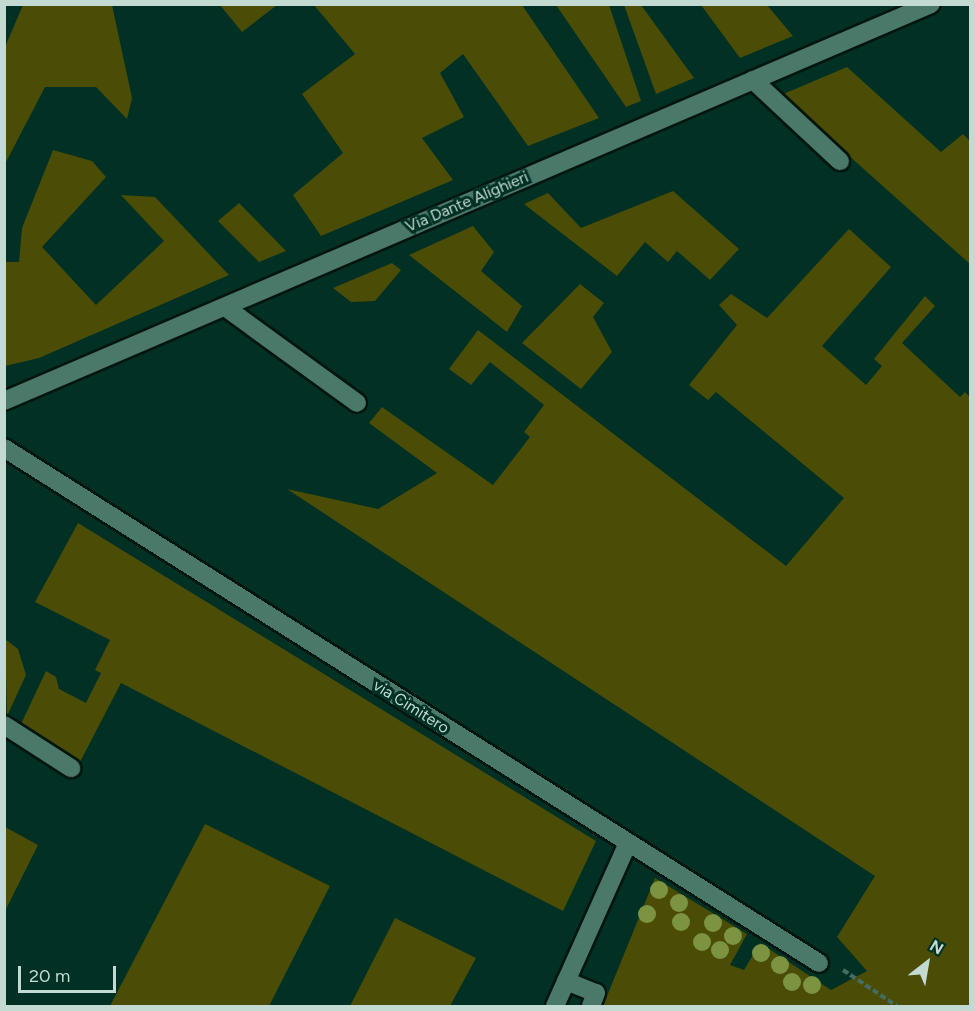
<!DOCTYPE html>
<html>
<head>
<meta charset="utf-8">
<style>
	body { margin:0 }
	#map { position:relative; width:975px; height:1011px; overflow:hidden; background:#003124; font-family:Figtree,sans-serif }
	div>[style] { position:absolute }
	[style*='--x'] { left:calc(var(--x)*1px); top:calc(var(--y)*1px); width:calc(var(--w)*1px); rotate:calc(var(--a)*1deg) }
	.green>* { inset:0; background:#4b4c06 }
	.path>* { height:4px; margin-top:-2px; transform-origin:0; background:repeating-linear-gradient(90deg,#446c60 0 6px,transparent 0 9px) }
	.roads { filter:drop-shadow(2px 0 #01160f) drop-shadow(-2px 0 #01160f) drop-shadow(0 2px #01160f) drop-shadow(0 -2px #01160f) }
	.service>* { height:18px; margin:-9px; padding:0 9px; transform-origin:9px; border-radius:9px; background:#4b7969 }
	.minor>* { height:18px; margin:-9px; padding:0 9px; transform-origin:9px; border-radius:9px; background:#4b7969 }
	.tertiary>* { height:18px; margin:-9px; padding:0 9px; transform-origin:9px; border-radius:9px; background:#4b7969 }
	.trees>* { width:18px; height:18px; margin:-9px; border-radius:50%; background:#7c9342 }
	span { translate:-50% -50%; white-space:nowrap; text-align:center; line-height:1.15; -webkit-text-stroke:6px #003124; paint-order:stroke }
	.street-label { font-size:16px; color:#c2dad1 }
	.frame { position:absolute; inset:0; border:6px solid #c2dad1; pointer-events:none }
	.north { position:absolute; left:897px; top:933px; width:60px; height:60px; -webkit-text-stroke:4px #003124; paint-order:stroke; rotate:31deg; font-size:16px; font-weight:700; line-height:24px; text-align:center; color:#c2dad1 }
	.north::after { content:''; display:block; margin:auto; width:21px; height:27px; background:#c2dad1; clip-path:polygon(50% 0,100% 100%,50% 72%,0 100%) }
	.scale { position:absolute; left:18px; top:966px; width:98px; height:27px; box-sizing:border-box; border:3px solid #c2dad1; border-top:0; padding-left:8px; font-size:18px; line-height:21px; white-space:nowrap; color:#c2dad1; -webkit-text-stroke:4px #003124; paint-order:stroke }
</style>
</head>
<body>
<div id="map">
	<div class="green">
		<i style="clip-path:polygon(23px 5px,112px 5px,132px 98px,127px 119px,96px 87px,45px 87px,5px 164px,5px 47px)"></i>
		<i style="clip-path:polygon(220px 5px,277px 5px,242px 32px)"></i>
		<i style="clip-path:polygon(314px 5px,522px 5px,599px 118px,528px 146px,463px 54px,440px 73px,464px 117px,422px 138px,453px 180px,321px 236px,293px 195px,343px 153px,302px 94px,355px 54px)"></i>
		<i style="clip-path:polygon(556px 5px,609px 5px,641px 101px,626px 107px)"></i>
		<i style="clip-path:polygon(624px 5px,641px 5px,694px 78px,656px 94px)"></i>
		<i style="clip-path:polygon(701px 5px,767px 5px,793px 36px,740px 58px)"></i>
		<i style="clip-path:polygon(847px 67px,941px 152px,963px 134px,970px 141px,970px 264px,781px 95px)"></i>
		<i style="clip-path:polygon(53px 150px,92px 161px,106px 177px,42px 247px,96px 305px,164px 241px,121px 195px,155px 197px,229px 275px,39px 358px,5px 366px,5px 262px,19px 262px,22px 228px)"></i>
		<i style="clip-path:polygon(673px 191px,739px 249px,710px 280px,677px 251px,668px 262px,645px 242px,617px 276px,524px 204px,548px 193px,581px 228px)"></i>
		<i style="clip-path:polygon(239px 203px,286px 251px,259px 262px,218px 221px)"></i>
		<i style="clip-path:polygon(473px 226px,494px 252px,481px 271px,522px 306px,507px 332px,409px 255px)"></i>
		<i style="clip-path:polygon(849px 229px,891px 267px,822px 346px,866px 385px,882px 366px,874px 359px,925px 296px,935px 306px,902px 343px,960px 397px,965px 392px,970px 397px,970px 1006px,603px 1006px,655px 878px,747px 934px,730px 965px,744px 970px,760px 943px,831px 990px,867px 971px,837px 937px,875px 876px,287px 489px,378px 509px,437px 473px,369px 423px,382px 407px,493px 485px,530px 437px,524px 432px,544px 405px,490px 362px,471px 385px,449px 369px,478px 330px,786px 566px,844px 498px,716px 392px,708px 400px,689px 385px,737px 325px,719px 305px,731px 294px,767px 318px)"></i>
		<i style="clip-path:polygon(392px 263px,401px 270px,375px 301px,351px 302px,333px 288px)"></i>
		<i style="clip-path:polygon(580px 284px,604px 303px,593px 317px,612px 352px,581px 389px,522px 343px)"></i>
		<i style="clip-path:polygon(78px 523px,596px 841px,563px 911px,121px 683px,80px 762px,21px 724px,46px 671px,56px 677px,59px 689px,86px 703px,101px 673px,95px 670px,110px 640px,35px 602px)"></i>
		<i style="clip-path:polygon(5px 639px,18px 649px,26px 675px,7px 716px)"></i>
		<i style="clip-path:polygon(205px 824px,330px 886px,269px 1006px,110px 1006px)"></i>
		<i style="clip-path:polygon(5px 827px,38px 845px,5px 911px)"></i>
		<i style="clip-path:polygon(395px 918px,476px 958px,450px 1006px,350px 1006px)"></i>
	</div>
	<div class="path">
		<i style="--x:843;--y:970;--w:65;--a:33.7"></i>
	</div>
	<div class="roads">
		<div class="service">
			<i style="--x:753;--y:80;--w:119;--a:43"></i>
			<i style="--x:225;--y:307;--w:163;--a:36"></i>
			<i style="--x:4;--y:725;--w:80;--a:32.7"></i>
			<i style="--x:566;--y:981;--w:32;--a:22"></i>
			<i style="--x:596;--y:993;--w:14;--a:111"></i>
			<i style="--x:555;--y:1006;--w:179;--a:-65.9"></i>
		</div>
		<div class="minor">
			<i style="--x:4;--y:448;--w:964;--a:32.29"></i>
		</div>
		<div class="tertiary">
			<i style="--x:4;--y:401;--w:1008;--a:-23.18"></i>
		</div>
	</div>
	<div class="trees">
		<i style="left:659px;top:890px"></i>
		<i style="left:679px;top:903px"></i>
		<i style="left:647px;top:914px"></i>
		<i style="left:681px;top:922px"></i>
		<i style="left:713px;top:923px"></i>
		<i style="left:733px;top:936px"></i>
		<i style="left:702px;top:942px"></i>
		<i style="left:720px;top:950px"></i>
		<i style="left:761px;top:953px"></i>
		<i style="left:780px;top:965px"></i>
		<i style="left:792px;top:982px"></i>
		<i style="left:812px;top:985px"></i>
	</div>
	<div class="street-label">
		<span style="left:467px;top:202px;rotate:-23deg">Via Dante Alighieri</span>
		<span style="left:411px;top:707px;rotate:32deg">via Cimitero</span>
	</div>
	<div class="frame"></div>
	<div class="north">N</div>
	<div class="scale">20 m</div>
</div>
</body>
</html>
